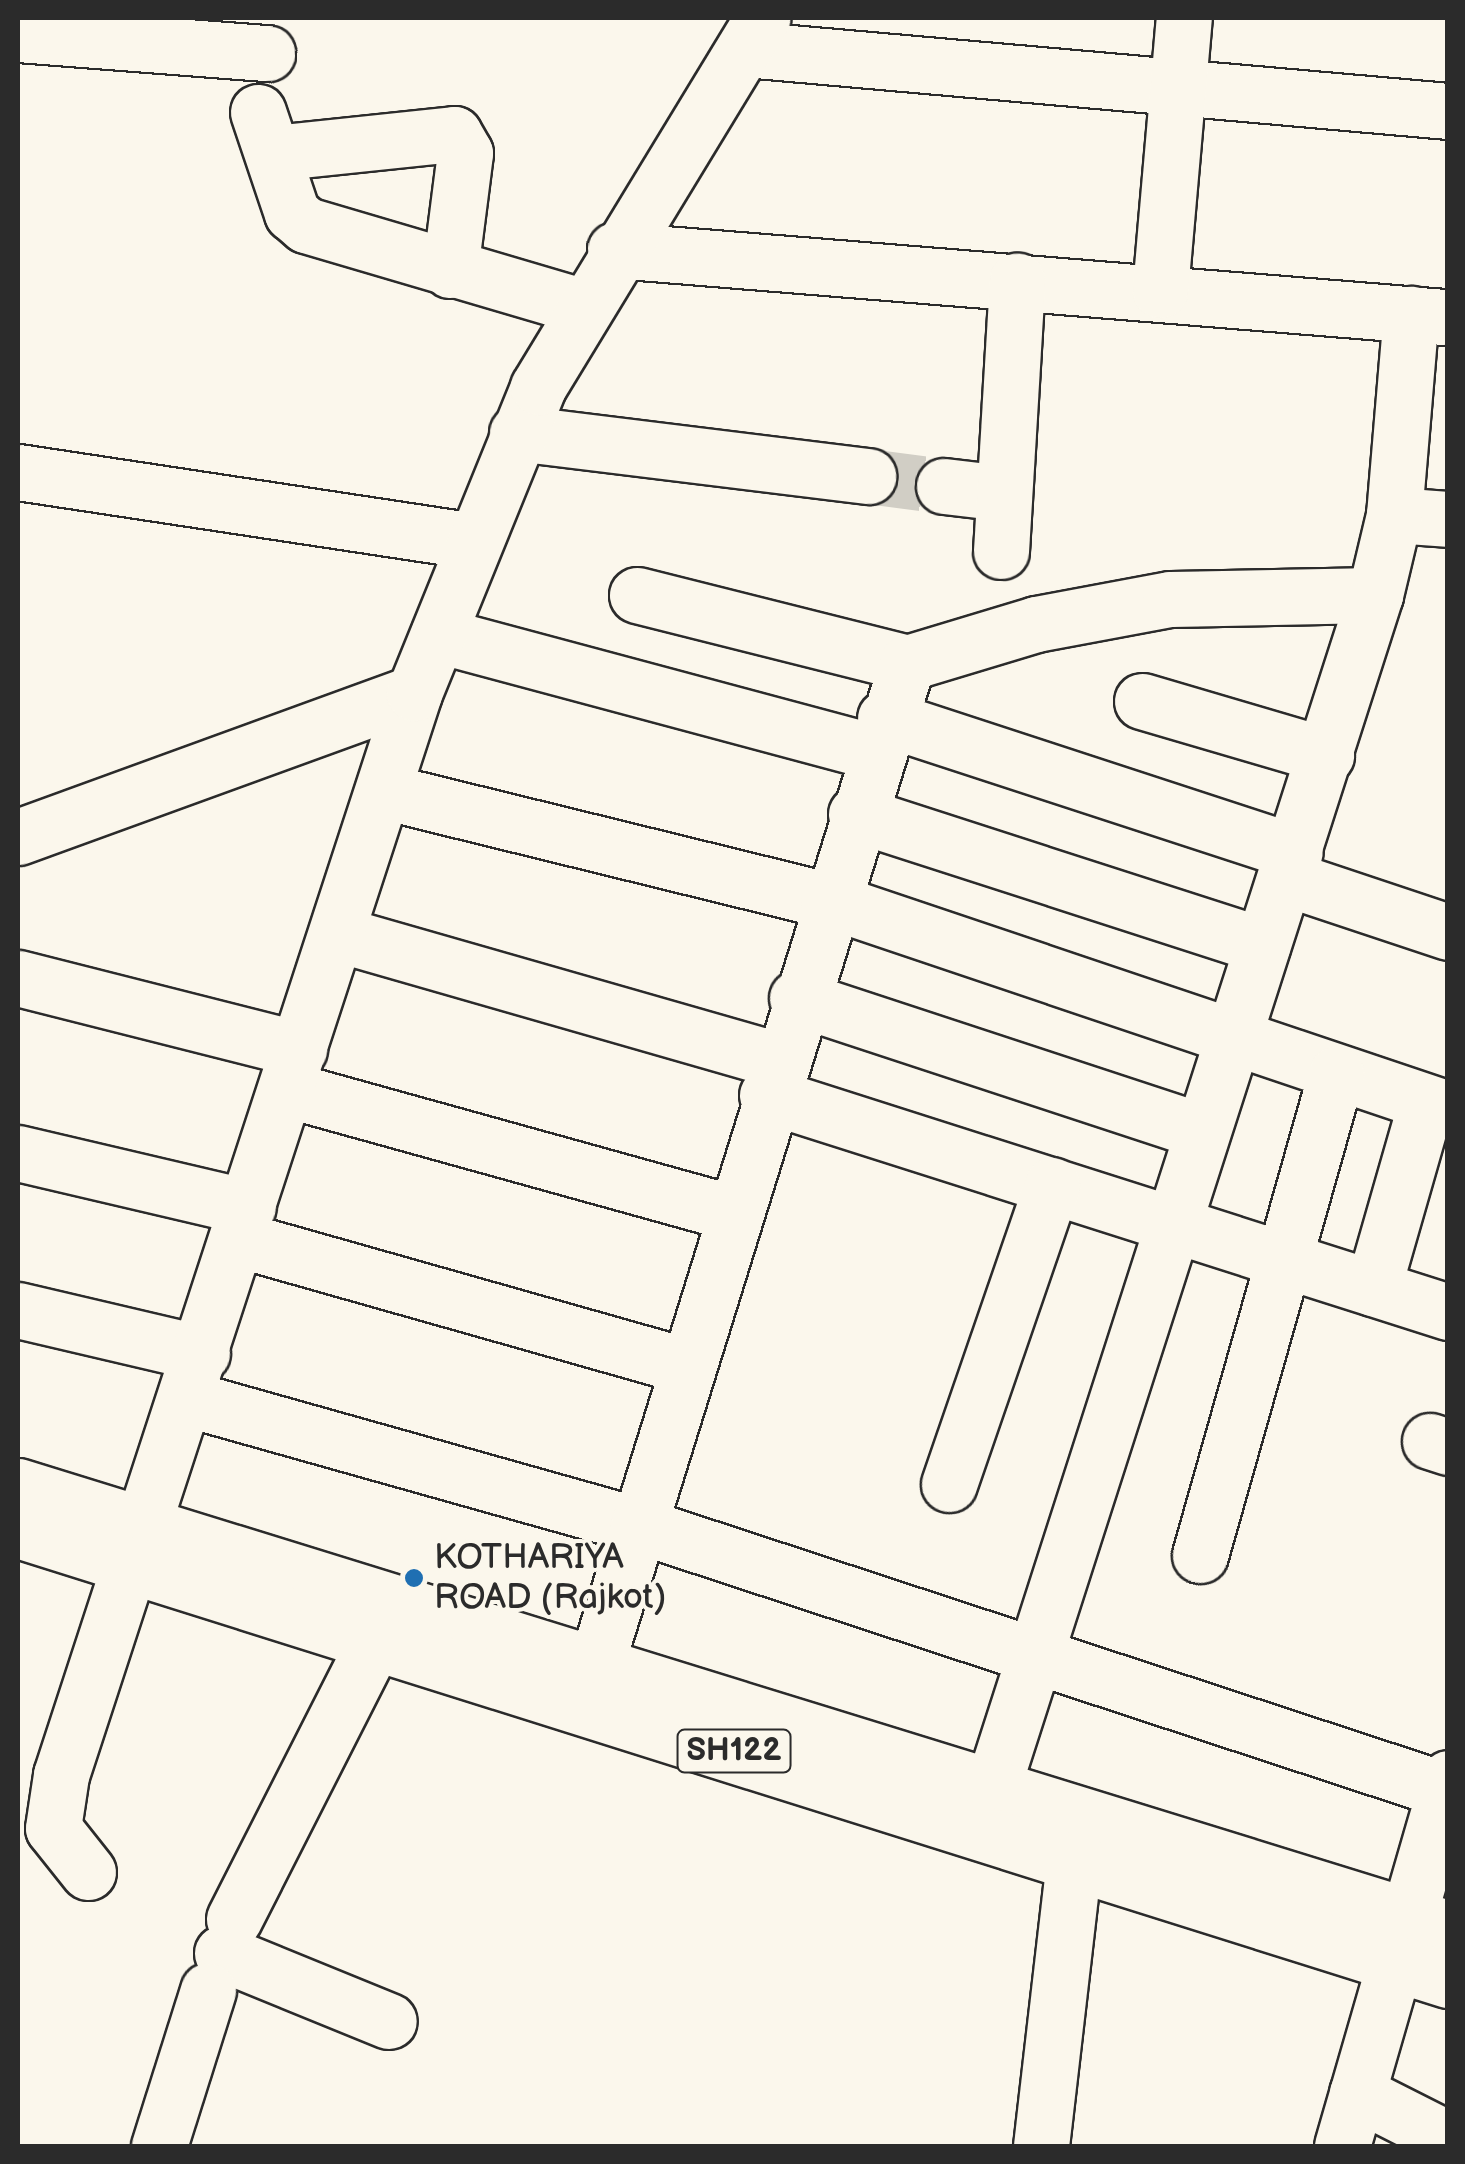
<!DOCTYPE html>
<html>
<head>
<meta charset="utf-8">
<style>
	body { margin:0 }
	#map { position:relative; width:1465px; height:2164px; overflow:hidden; background:#fbf7ec; font-family:"Balsamiq Sans",sans-serif }
	div>[style] { position:absolute }
	[style*='--x'] { left:calc(var(--x)*1px); top:calc(var(--y)*1px); width:calc(var(--w)*1px); rotate:calc(var(--a)*1deg) }
	.minor-tunnel>* { height:55px; margin-top:-27.5px; transform-origin:0; background:repeating-linear-gradient(90deg,#d1cec5 0 55px,transparent 0 83px) }
	.roads { filter:drop-shadow(2px 0 #2b2b2b) drop-shadow(-2px 0 #2b2b2b) drop-shadow(0 2px #2b2b2b) drop-shadow(0 -2px #2b2b2b) }
	.minor>* { height:55px; margin:-27.5px; padding:0 27.5px; transform-origin:27.5px; border-radius:27.5px; background:#fbf7ec }
	.major>* { height:55px; margin:-27.5px; padding:0 27.5px; transform-origin:27.5px; border-radius:27.5px; background:#fbf7ec }
	.dots>* { width:28px; height:28px; translate:-50% -50%; box-sizing:border-box; border:5px solid #fbf7ec; border-radius:50% }
	span { translate:-50% -50%; white-space:nowrap; text-align:center; line-height:1.15; -webkit-text-stroke:8px #fbf7ec; paint-order:stroke }
	.shield-label span { padding:2px 8px; background:#fbf7ec; border:2px solid; border-radius:8px; -webkit-text-stroke-width:0 }
	.shield-label { font-size:32px; color:#2b2b2b; font-weight:700 }
	.poi-label { font-size:35px; color:#2b2b2b }
	.left { translate:0 -50%; text-align:left }
	.frame { position:absolute; inset:0; border:20px solid #2b2b2b; pointer-events:none }
</style>
</head>
<body>
<div id="map">
	<div class="minor-tunnel">
		<i style="--x:868;--y:476;--w:77;--a:7.5"></i>
	</div>
	<div class="roads">
		<div class="minor">
			<i style="--x:18;--y:34;--w:250;--a:4.4"></i>
			<i style="--x:745;--y:49;--w:706;--a:5.04"></i>
			<i style="--x:258;--y:112;--w:107;--a:71.4"></i>
			<i style="--x:292;--y:213;--w:18;--a:41"></i>
			<i style="--x:306;--y:225;--w:287;--a:16.4"></i>
			<i style="--x:273;--y:153;--w:182;--a:-6"></i>
			<i style="--x:454;--y:134;--w:22;--a:60"></i>
			<i style="--x:465;--y:153;--w:118;--a:97.3"></i>
			<i style="--x:615;--y:250;--w:833;--a:4.62"></i>
			<i style="--x:1160;--y:290;--w:273;--a:-85"></i>
			<i style="--x:517;--y:433;--w:354;--a:7"></i>
			<i style="--x:18;--y:472;--w:460;--a:8.6"></i>
			<i style="--x:944;--y:486;--w:60;--a:6.7"></i>
			<i style="--x:1394;--y:515;--w:54;--a:4.2"></i>
			<i style="--x:1001;--y:551;--w:271;--a:-86.6"></i>
			<i style="--x:637;--y:595;--w:278;--a:14.1"></i>
			<i style="--x:438;--y:635;--w:451;--a:15"></i>
			<i style="--x:1142;--y:701;--w:192;--a:16.4"></i>
			<i style="--x:885;--y:718;--w:431;--a:18.1"></i>
			<i style="--x:383;--y:791;--w:458;--a:13.8"></i>
			<i style="--x:828;--y:900;--w:654;--a:18.63"></i>
			<i style="--x:856;--y:814;--w:427;--a:17.9"></i>
			<i style="--x:18;--y:837;--w:421;--a:-20"></i>
			<i style="--x:1286;--y:878;--w:171;--a:18.4"></i>
			<i style="--x:338;--y:934;--w:457;--a:16"></i>
			<i style="--x:18;--y:978;--w:290;--a:14.2"></i>
			<i style="--x:797;--y:998;--w:425;--a:18.2"></i>
			<i style="--x:286;--y:1089;--w:462;--a:15.5"></i>
			<i style="--x:767;--y:1095;--w:715;--a:17.67"></i>
			<i style="--x:18;--y:1153;--w:236;--a:13.2"></i>
			<i style="--x:238;--y:1239;--w:466;--a:15.8"></i>
			<i style="--x:1373;--y:1288;--w:192;--a:-74"></i>
			<i style="--x:18;--y:1310;--w:189;--a:13.2"></i>
			<i style="--x:189;--y:1399;--w:466;--a:15.7"></i>
			<i style="--x:638;--y:1525;--w:853;--a:18.18"></i>
			<i style="--x:1430;--y:1441;--w:19;--a:18"></i>
			<i style="--x:949;--y:1484;--w:316;--a:-71"></i>
			<i style="--x:1200;--y:1555;--w:500;--a:-74.2"></i>
			<i style="--x:597;--y:1661;--w:1045;--a:-72.74"></i>
			<i style="--x:907;--y:663;--w:135;--a:-16.8"></i>
			<i style="--x:1036;--y:624;--w:136;--a:-10.6"></i>
			<i style="--x:1170;--y:599;--w:205;--a:-1.1"></i>
			<i style="--x:979;--y:1829;--w:1296;--a:-72.21"></i>
			<i style="--x:1375;--y:595;--w:82;--a:-76.6"></i>
			<i style="--x:1394;--y:515;--w:202;--a:-85.2"></i>
			<i style="--x:88;--y:1872;--w:56;--a:-128.5"></i>
			<i style="--x:53;--y:1828;--w:54;--a:-81.4"></i>
			<i style="--x:61;--y:1775;--w:1138;--a:-71.93"></i>
			<i style="--x:414;--y:693;--w:330;--a:-67.9"></i>
			<i style="--x:538;--y:387;--w:432;--a:-58.7"></i>
			<i style="--x:234;--y:1919;--w:314;--a:-63.1"></i>
			<i style="--x:222;--y:1953;--w:180;--a:22.2"></i>
			<i style="--x:1357;--y:2093;--w:102;--a:26.8"></i>
			<i style="--x:159;--y:2146;--w:163;--a:-72.5"></i>
			<i style="--x:1041;--y:2146;--w:286;--a:-83.4"></i>
			<i style="--x:1342;--y:2146;--w:383;--a:-73.9"></i>
		</div>
		<div class="major">
			<i style="--x:18;--y:1486;--w:1497;--a:17.18"></i>
			<i style="--x:18;--y:1530;--w:1499;--a:17.47"></i>
		</div>
	</div>
	<div class="dots">
		<i style="left:414px;top:1578px;background:#1f6fb2"></i>
	</div>
	<div class="shield-label">
		<span style="left:734px;top:1751px">SH122</span>
	</div>
	<div class="poi-label">
		<span class="left" style="left:434px;top:1578px">KOTHARIYA<br>ROAD (Rajkot)</span>
	</div>
	<div class="frame"></div>
</div>
</body>
</html>
